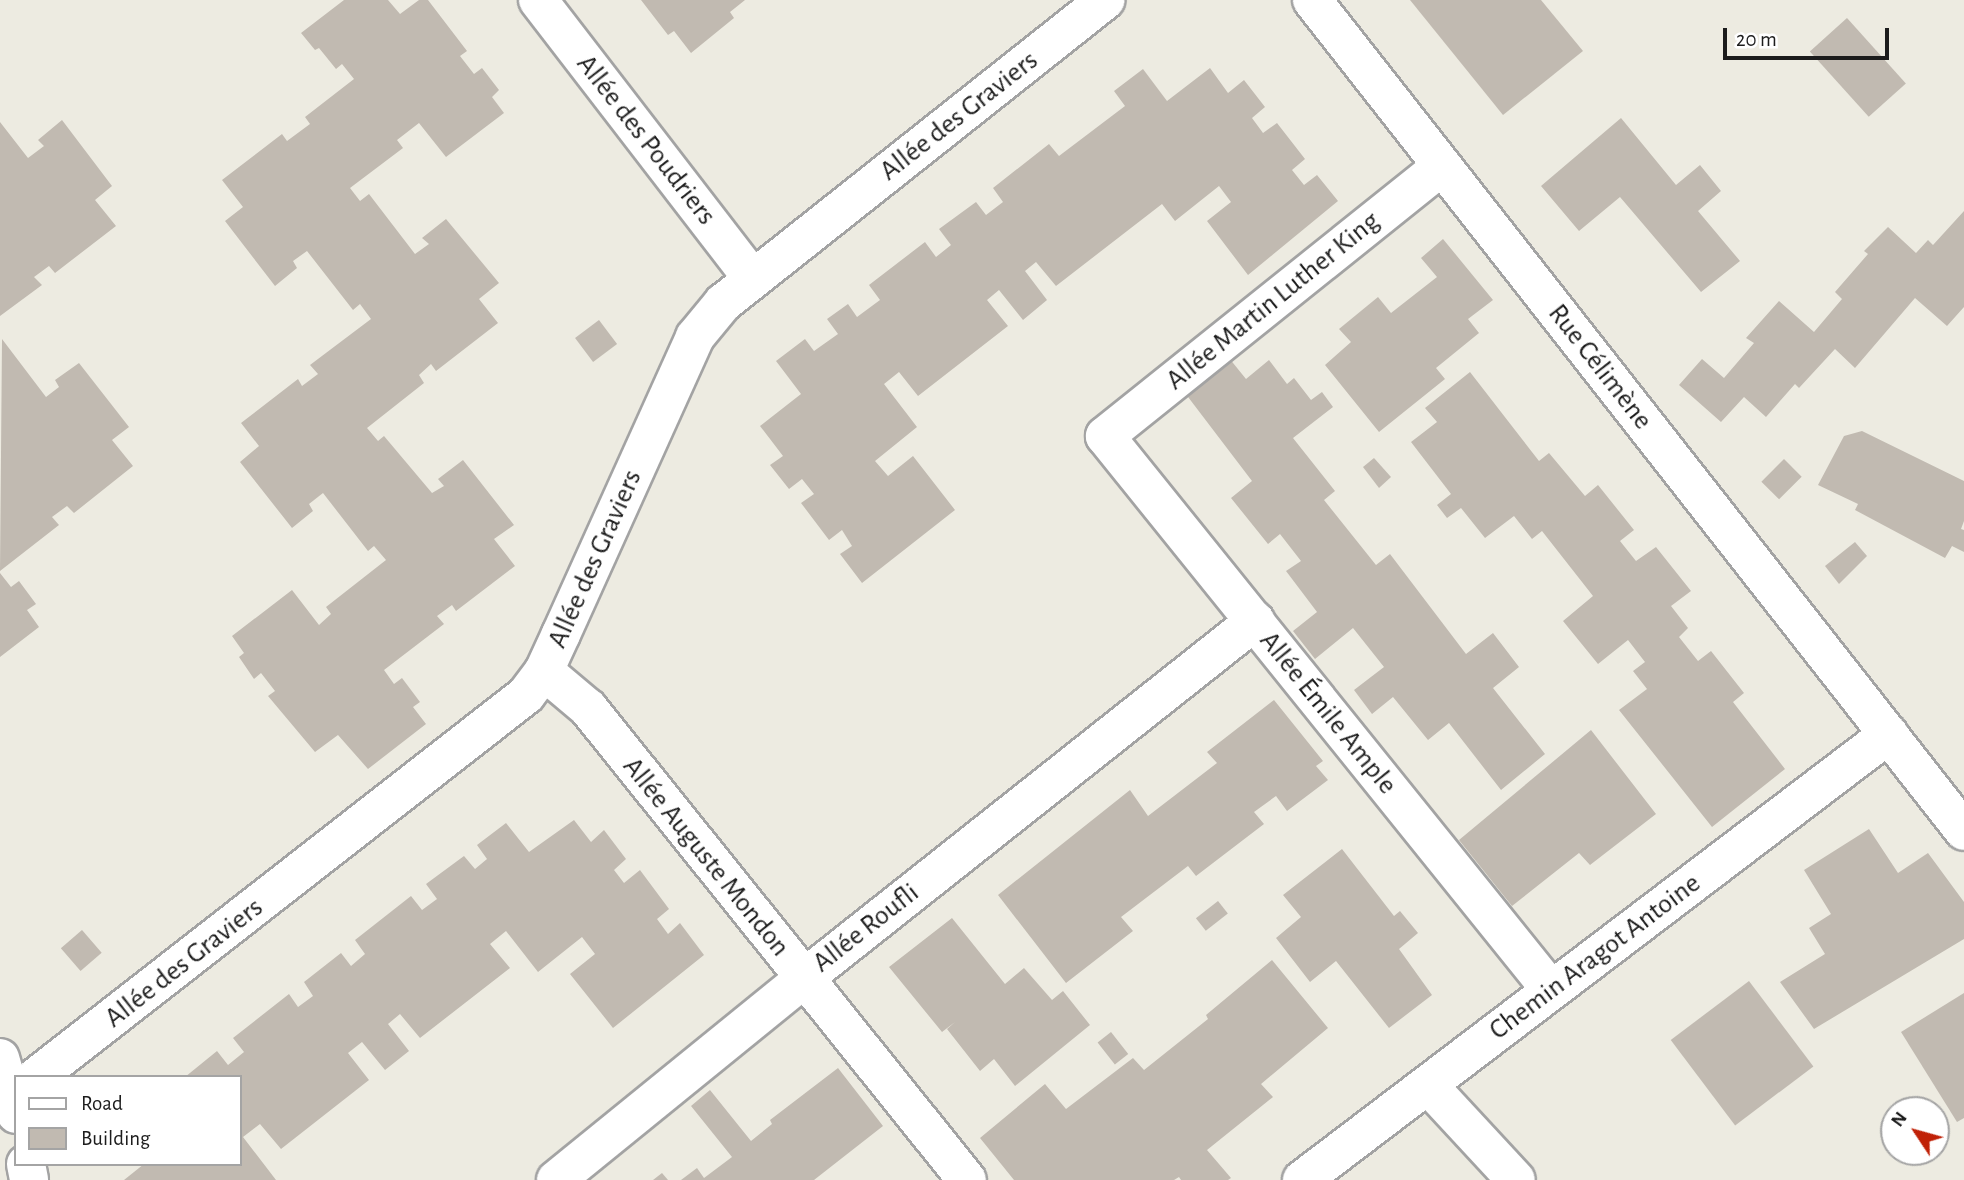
<!DOCTYPE html>
<html>
<head>
<meta charset="utf-8">
<style>
	body { margin:0 }
	#map { position:relative; width:1964px; height:1180px; overflow:hidden; background:#edebe1; font-family:"Alegreya Sans",sans-serif }
	div>[style] { position:absolute }
	[style*='--x'] { left:calc(var(--x)*1px); top:calc(var(--y)*1px); width:calc(var(--w)*1px); rotate:calc(var(--a)*1deg) }
	.building>* { inset:0; background:#c1bab1; transform-origin:0 0 }
	.roads { filter:drop-shadow(2px 0 #a3a3a3) drop-shadow(-2px 0 #a3a3a3) drop-shadow(0 2px #a3a3a3) drop-shadow(0 -2px #a3a3a3) }
	.minor>* { height:38px; margin:-19px; padding:0 19px; transform-origin:19px; border-radius:19px; background:#fff }
	.tertiary>* { height:38px; margin:-19px; padding:0 19px; transform-origin:19px; border-radius:19px; background:#fff }
	span { translate:-50% -50%; white-space:nowrap; text-align:center; line-height:1.15; -webkit-text-stroke:5px #fff; paint-order:stroke }
	.street-label { font-size:28px; color:#1c1c1c }
	.legend { position:absolute; left:14px; top:1075px; width:228px; height:91px; box-sizing:border-box; background:#fff; border:2px solid #a4a4a4; margin:0; padding:9px 12px; list-style:none; font-size:21px; color:#1c1c1c }
	.legend li { display:flex; align-items:center; gap:14px; height:35px }
	.legend b { width:35px; border:2px solid #a4a4a4 }
	.north { position:absolute; left:1880px; top:1096px; width:70px; height:70px; box-sizing:border-box; background:#fff; border:2px solid #a4a4a4; border-radius:50%; rotate:306deg; font-size:19px; font-weight:700; line-height:28px; text-align:center; color:#1c1c1c }
	.north::after { content:''; display:block; margin:auto; width:24px; height:32px; background:#c02107; clip-path:polygon(50% 0,100% 100%,50% 72%,0 100%) }
	.scale { position:absolute; left:1723px; top:28px; width:166px; height:32px; box-sizing:border-box; border:4px solid #1c1c1c; border-top:0; padding-left:9px; font-size:21px; line-height:24px; white-space:nowrap; color:#1c1c1c; -webkit-text-stroke:5px #fff; paint-order:stroke }
</style>
</head>
<body>
<div id="map">
	<div class="building">
		<i style="clip-path:polygon(344px 0,388px 0,400px 14px,419px 0,428px 0,467px 51px,460px 56px,474px 74px,482px 68px,499px 90px,492px 97px,504px 113px,446px 157px,419px 123px,397px 140px,403px 148px,350px 188px,360px 201px,369px 194px,415px 254px,429px 244px,422px 238px,446px 219px,499px 283px,479px 299px,498px 323px,436px 371px,431px 364px,419px 375px,424px 383px,367px 428px,378px 441px,384px 436px,432px 493px,444px 486px,438px 479px,463px 460px,514px 525px,494px 539px,515px 566px,456px 611px,452px 605px,437px 616px,444px 624px,384px 670px,394px 684px,402px 678px,420px 702px,413px 707px,426px 724px,368px 769px,338px 735px,315px 752px,268px 696px,275px 691px,261px 673px,254px 679px,239px 657px,244px 653px,232px 636px,292px 590px,319px 625px,331px 614px,326px 607px,386px 560px,374px 546px,368px 551px,323px 493px,309px 504px,313px 511px,292px 528px,240px 462px,259px 446px,241px 423px,298px 379px,302px 386px,318px 374px,310px 365px,371px 319px,360px 304px,353px 310px,307px 251px,293px 261px,297px 268px,275px 286px,225px 221px,243px 207px,222px 180px,282px 134px,287px 141px,310px 124px,305px 117px,354px 79px,342px 64px,336px 69px,319px 48px,315px 50px,301px 33px)"></i>
		<i style="clip-path:polygon(641px 0,745px 0,730px 12px,734px 18px,691px 53px,674px 31px,668px 35px)"></i>
		<i style="clip-path:polygon(1410px 0,1541px 0,1583px 51px,1503px 115px)"></i>
		<i style="left:1847px;top:18px;width:88px;height:50px;rotate:48deg"></i>
		<i style="clip-path:polygon(1210px 68px,1228px 93px,1244px 80px,1265px 107px,1252px 118px,1263px 133px,1277px 123px,1305px 159px,1292px 170px,1304px 185px,1317px 175px,1338px 201px,1248px 275px,1207px 221px,1231px 202px,1219px 186px,1175px 221px,1162px 204px,1056px 286px,1036px 262px,1025px 271px,1047px 300px,1023px 320px,999px 290px,987px 300px,1008px 326px,918px 396px,899px 372px,884px 384px,917px 427px,875px 461px,888px 476px,913px 456px,955px 510px,862px 583px,840px 554px,852px 546px,842px 530px,829px 540px,801px 503px,814px 494px,802px 479px,789px 489px,770px 465px,783px 456px,760px 426px,801px 394px,776px 361px,805px 339px,814px 351px,838px 334px,827px 319px,848px 304px,857px 317px,880px 300px,869px 285px,925px 242px,936px 257px,951px 245px,939px 229px,976px 202px,986px 215px,1003px 202px,993px 188px,1049px 144px,1059px 156px,1125px 106px,1114px 91px,1143px 69px,1167px 101px)"></i>
		<i style="clip-path:polygon(1621px 118px,1676px 185px,1700px 165px,1721px 191px,1698px 211px,1740px 261px,1701px 292px,1620px 197px,1579px 231px,1541px 186px)"></i>
		<i style="clip-path:polygon(62px 120px,112px 186px,95px 200px,116px 226px,55px 273px,49px 266px,34px 277px,42px 285px,0 316px,0 122px,28px 158px,44px 146px,38px 140px)"></i>
		<i style="clip-path:polygon(1964px 211px,1964px 307px,1947px 326px,1915px 298px,1855px 368px,1835px 349px,1799px 388px,1795px 384px,1766px 417px,1744px 397px,1721px 422px,1679px 385px,1702px 359px,1724px 378px,1754px 343px,1746px 338px,1779px 301px,1814px 332px,1842px 299px,1835px 292px,1868px 254px,1864px 251px,1888px 227px,1916px 253px,1928px 240px,1933px 245px)"></i>
		<i style="clip-path:polygon(1443px 239px,1493px 300px,1468px 319px,1479px 333px,1436px 368px,1445px 379px,1379px 432px,1325px 365px,1351px 342px,1339px 329px,1378px 297px,1391px 313px,1437px 277px,1421px 258px)"></i>
		<i style="left:599px;top:320px;width:30px;height:30px;rotate:53deg"></i>
		<i style="clip-path:polygon(2px 339px,46px 397px,59px 387px,55px 380px,79px 363px,129px 427px,112px 440px,133px 466px,74px 513px,67px 506px,52px 517px,59px 525px,0 571px)"></i>
		<i style="clip-path:polygon(1229px 358px,1246px 379px,1269px 360px,1287px 384px,1294px 378px,1311px 400px,1322px 392px,1333px 407px,1293px 438px,1335px 491px,1324px 500px,1376px 565px,1390px 554px,1466px 654px,1493px 633px,1519px 667px,1493px 688px,1545px 754px,1501px 790px,1449px 723px,1428px 740px,1393px 697px,1372px 714px,1354px 690px,1384px 667px,1353px 628px,1315px 659px,1293px 631px,1317px 612px,1286px 571px,1301px 561px,1280px 534px,1268px 544px,1231px 498px,1252px 481px,1185px 393px)"></i>
		<i style="clip-path:polygon(1470px 372px,1539px 461px,1549px 453px,1585px 496px,1598px 485px,1634px 530px,1620px 541px,1636px 561px,1656px 547px,1691px 591px,1671px 606px,1688px 628px,1679px 637px,1698px 661px,1711px 651px,1744px 693px,1733px 702px,1785px 769px,1712px 827px,1619px 710px,1647px 689px,1633px 671px,1645px 662px,1628px 640px,1598px 664px,1563px 621px,1593px 596px,1542px 531px,1532px 539px,1514px 516px,1485px 538px,1461px 508px,1447px 518px,1437px 505px,1451px 494px,1411px 442px,1437px 422px,1425px 408px)"></i>
		<i style="clip-path:polygon(1862px 431px,1964px 481px,1964px 521px,1961px 529px,1964px 530px,1964px 552px,1952px 546px,1945px 558px,1855px 510px,1858px 504px,1818px 485px,1844px 436px)"></i>
		<i style="clip-path:polygon(1374px 458px,1391px 477px,1379px 488px,1363px 467px)"></i>
		<i style="left:1784px;top:459px;width:25px;height:32px;rotate:45deg"></i>
		<i style="clip-path:polygon(1855px 542px,1867px 556px,1839px 584px,1825px 566px)"></i>
		<i style="clip-path:polygon(0 573px,11px 587px,19px 581px,36px 604px,27px 610px,39px 627px,0 657px)"></i>
		<i style="clip-path:polygon(1274px 700px,1323px 761px,1316px 766px,1328px 780px,1287px 811px,1276px 796px,1254px 812px,1264px 824px,1196px 876px,1188px 866px,1121px 917px,1133px 931px,1066px 983px,998px 895px,1130px 790px,1148px 816px,1217px 763px,1207px 752px)"></i>
		<i style="clip-path:polygon(1591px 730px,1656px 814px,1590px 865px,1579px 853px,1512px 906px,1459px 840px)"></i>
		<i style="clip-path:polygon(574px 820px,591px 842px,604px 830px,626px 859px,614px 870px,624px 883px,640px 870px,669px 909px,657px 919px,668px 934px,680px 923px,704px 955px,613px 1028px,570px 974px,595px 954px,582px 937px,538px 972px,506px 931px,490px 944px,510px 968px,420px 1038px,400px 1014px,388px 1024px,409px 1051px,385px 1070px,362px 1042px,348px 1053px,369px 1080px,281px 1149px,260px 1124px,243px 1137px,276px 1180px,124px 1180px,144px 1164px,240px 1164px,240px 1077px,185px 1077px,217px 1051px,228px 1065px,244px 1052px,233px 1038px,289px 994px,298px 1007px,313px 996px,304px 982px,341px 953px,351px 966px,365px 954px,355px 940px,411px 896px,422px 910px,437px 899px,426px 884px,464px 856px,475px 869px,487px 859px,477px 845px,506px 823px,529px 852px)"></i>
		<i style="clip-path:polygon(1869px 829px,1898px 873px,1928px 853px,1964px 902px,1964px 939px,1814px 1029px,1780px 982px,1825px 954px,1809px 928px,1831px 914px,1804px 870px)"></i>
		<i style="clip-path:polygon(1342px 849px,1394px 916px,1400px 911px,1418px 933px,1399px 949px,1432px 995px,1389px 1028px,1336px 961px,1310px 982px,1276px 938px,1301px 917px,1283px 895px)"></i>
		<i style="left:1218px;top:901px;width:16px;height:28px;rotate:52deg"></i>
		<i style="clip-path:polygon(952px 918px,1005px 984px,1024px 968px,1052px 1000px,1063px 991px,1090px 1025px,1015px 1086px,994px 1059px,980px 1071px,947px 1029px,955px 1022px,942px 1032px,889px 967px)"></i>
		<i style="left:82px;top:930px;width:30px;height:28px;rotate:49deg"></i>
		<i style="clip-path:polygon(1272px 960px,1328px 1028px,1261px 1084px,1273px 1097px,1207px 1150px,1231px 1178px,1228px 1180px,1181px 1180px,1179px 1177px,1174px 1180px,1014px 1180px,980px 1138px,1045px 1084px,1066px 1109px,1133px 1058px,1144px 1070px,1208px 1019px,1206px 1015px)"></i>
		<i style="left:1749px;top:981px;width:107px;height:98px;rotate:53deg"></i>
		<i style="clip-path:polygon(1964px 993px,1964px 1118px,1957px 1122px,1901px 1032px)"></i>
		<i style="left:1111px;top:1032px;width:28px;height:17px;rotate:52deg"></i>
		<i style="clip-path:polygon(838px 1068px,883px 1126px,814px 1180px,681px 1180px,697px 1168px,704px 1178px,732px 1157px,691px 1106px,710px 1090px,751px 1141px,772px 1124px,770px 1120px)"></i>
		<i style="clip-path:polygon(662px 1173px,668px 1180px,653px 1180px)"></i>
	</div>
	<div class="roads">
		<div class="minor">
			<i style="--x:538;--y:0;--w:352;--a:52.4"></i>
			<i style="--x:1312;--y:0;--w:1056;--a:51.88"></i>
			<i style="--x:1442;--y:166;--w:432;--a:141.3"></i>
			<i style="--x:1105;--y:436;--w:711;--a:51.16"></i>
			<i style="--x:544;--y:671;--w:57;--a:40.1"></i>
			<i style="--x:588;--y:708;--w:605;--a:51.24"></i>
			<i style="--x:36;--y:1077;--w:621;--a:-37.94"></i>
			<i style="--x:526;--y:695;--w:30;--a:-53"></i>
			<i style="--x:544;--y:671;--w:41;--a:-65.3"></i>
			<i style="--x:561;--y:634;--w:326;--a:-65.7"></i>
			<i style="--x:695;--y:337;--w:44;--a:-50.5"></i>
			<i style="--x:723;--y:303;--w:488;--a:-38.4"></i>
			<i style="--x:1428;--y:1085;--w:129;--a:47.2"></i>
			<i style="--x:556;--y:1180;--w:318;--a:-39.1"></i>
			<i style="--x:803;--y:979;--w:577;--a:-38.38"></i>
			<i style="--x:1302;--y:1180;--w:737;--a:-37.23"></i>
		</div>
		<div class="tertiary">
			<i style="--x:0;--y:1058;--w:58;--a:74.1"></i>
			<i style="--x:26;--y:1164;--w:16;--a:79"></i>
		</div>
	</div>
	<div class="street-label">
		<span style="left:959px;top:116px;rotate:-38deg">Allée des Graviers</span>
		<span style="left:646px;top:140px;rotate:52deg">Allée des Poudriers</span>
		<span style="left:1273px;top:301px;rotate:-39deg">Allée Martin Luther King</span>
		<span style="left:1600px;top:367px;rotate:52deg">Rue Célimène</span>
		<span style="left:595px;top:559px;rotate:-66deg">Allée des Graviers</span>
		<span style="left:1328px;top:713px;rotate:51deg">Allée Émile Ample</span>
		<span style="left:706px;top:857px;rotate:51deg">Allée Auguste Mondon</span>
		<span style="left:866px;top:928px;rotate:-38deg">Allée Roufli</span>
		<span style="left:1595px;top:957px;rotate:-37deg">Chemin Aragot Antoine</span>
		<span style="left:184px;top:963px;rotate:-38deg">Allée des Graviers</span>
	</div>
	<ul class="legend">
	<li><b style="height:9px;background:#fff"></b>Road</li>
	<li><b style="height:19px;background:#c1bab1"></b>Building</li>
	</ul>
	<div class="north">N</div>
	<div class="scale">20 m</div>
</div>
</body>
</html>
